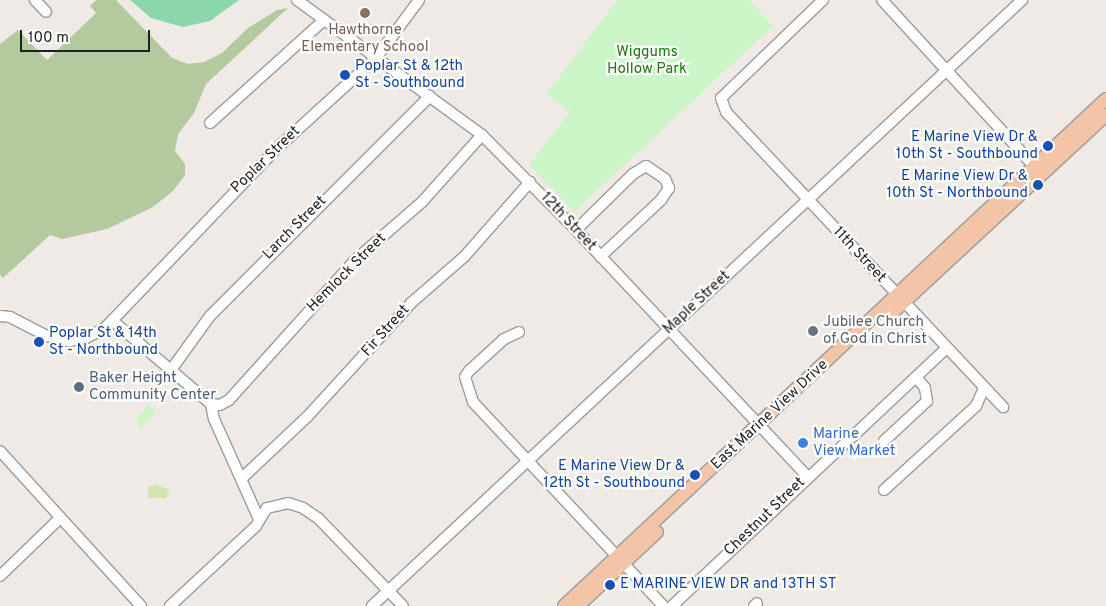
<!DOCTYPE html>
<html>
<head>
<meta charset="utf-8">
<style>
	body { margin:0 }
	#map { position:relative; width:1106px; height:606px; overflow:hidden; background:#efeae6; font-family:Overpass,sans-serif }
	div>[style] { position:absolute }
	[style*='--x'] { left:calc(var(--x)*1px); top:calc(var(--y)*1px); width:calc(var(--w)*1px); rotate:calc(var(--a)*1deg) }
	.grass>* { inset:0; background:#d4e4b1 }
	.forest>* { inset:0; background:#b4ca9e }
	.park>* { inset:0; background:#ccf5c7 }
	.pitch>* { inset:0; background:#8bd7ab }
	.roads { filter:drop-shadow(1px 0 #9c9c9c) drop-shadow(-1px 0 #9c9c9c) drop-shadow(0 1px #9c9c9c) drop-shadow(0 -1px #9c9c9c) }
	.minor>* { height:10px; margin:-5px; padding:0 5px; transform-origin:5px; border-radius:5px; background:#fff }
	.major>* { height:12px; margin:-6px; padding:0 6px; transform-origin:6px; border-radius:6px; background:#f4c4a6 }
	.dots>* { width:14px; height:14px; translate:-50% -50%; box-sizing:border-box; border:2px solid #fff; border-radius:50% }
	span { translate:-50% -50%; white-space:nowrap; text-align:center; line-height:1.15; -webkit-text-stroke:4.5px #fff; paint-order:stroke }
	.education-label { font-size:15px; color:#785e54 }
	.park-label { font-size:15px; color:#1f7415 }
	.transit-label { font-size:15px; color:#164399 }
	.left { translate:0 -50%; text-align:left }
	.right { translate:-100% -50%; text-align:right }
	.street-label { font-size:15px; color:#1f1f1f }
	.worship-label { font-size:15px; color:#5b616d }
	.service-label { font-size:15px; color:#4e5e75 }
	.shop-label { font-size:15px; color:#366cbe }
	.scale { position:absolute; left:20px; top:30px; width:130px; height:22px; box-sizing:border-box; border:2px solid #1f1f1f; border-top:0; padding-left:6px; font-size:15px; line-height:18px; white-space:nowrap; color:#1f1f1f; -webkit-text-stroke:4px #fff; paint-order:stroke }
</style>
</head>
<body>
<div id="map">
	<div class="grass">
		<i style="clip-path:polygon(155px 484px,170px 490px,166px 498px,148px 498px,148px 487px)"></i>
	</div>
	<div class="forest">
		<i style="clip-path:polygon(96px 0,116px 0,172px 58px,188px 64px,204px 62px,222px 53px,248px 28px,277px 10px,288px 8px,206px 84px,194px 113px,178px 134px,175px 151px,185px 164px,185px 175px,173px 191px,153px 207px,107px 229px,62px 239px,50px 235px,3px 278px,0 275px,0 44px,18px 30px,47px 60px,96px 13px,90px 6px)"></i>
	</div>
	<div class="park">
		<i style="clip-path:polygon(617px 0,749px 0,773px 26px,574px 212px,529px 165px,570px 112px,547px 94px)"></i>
		<i style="clip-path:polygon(148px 405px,157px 411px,140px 428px,135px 420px)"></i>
	</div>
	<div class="pitch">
		<i style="clip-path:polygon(130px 0,239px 0,210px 21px,183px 27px,151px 18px)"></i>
	</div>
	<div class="roads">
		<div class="minor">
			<i style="--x:35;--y:0;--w:16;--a:47"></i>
			<i style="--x:297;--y:0;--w:229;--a:36.1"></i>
			<i style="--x:482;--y:135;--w:134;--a:45.3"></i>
			<i style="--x:576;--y:230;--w:339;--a:46.8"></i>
			<i style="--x:823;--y:0;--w:141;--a:136.1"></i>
			<i style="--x:721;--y:98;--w:15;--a:70"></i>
			<i style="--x:726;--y:112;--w:405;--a:46.8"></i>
			<i style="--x:882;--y:0;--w:231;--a:47.5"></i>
			<i style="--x:210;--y:123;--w:154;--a:-42.1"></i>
			<i style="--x:576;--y:230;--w:80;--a:-44.5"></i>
			<i style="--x:633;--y:174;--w:15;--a:-32"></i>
			<i style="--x:646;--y:166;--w:23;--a:34"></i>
			<i style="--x:665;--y:179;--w:10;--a:66"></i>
			<i style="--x:669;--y:188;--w:14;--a:124"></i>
			<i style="--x:661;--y:200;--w:83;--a:136.9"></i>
			<i style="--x:0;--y:316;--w:10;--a:6"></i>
			<i style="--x:10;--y:317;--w:42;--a:27.2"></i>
			<i style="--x:47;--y:336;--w:23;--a:13"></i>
			<i style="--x:69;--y:341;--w:17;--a:-10"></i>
			<i style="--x:86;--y:338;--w:21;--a:-28"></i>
			<i style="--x:105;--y:328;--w:243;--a:-46.3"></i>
			<i style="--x:273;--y:152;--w:139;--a:-42.4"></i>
			<i style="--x:376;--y:58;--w:72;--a:-53.4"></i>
			<i style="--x:113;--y:321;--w:128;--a:40.3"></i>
			<i style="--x:211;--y:404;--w:15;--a:79"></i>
			<i style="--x:214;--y:419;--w:110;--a:65.8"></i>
			<i style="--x:519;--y:332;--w:17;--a:155"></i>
			<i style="--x:504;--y:339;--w:47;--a:137.6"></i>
			<i style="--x:469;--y:371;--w:7;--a:124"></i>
			<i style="--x:465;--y:377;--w:26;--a:72"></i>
			<i style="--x:473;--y:402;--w:279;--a:47"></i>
			<i style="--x:171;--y:370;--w:67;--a:-54.2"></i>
			<i style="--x:210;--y:316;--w:311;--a:-45"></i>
			<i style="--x:211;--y:404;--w:9;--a:6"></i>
			<i style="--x:220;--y:405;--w:10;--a:-29"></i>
			<i style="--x:229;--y:400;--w:187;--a:-48"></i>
			<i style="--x:354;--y:261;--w:90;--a:-40.9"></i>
			<i style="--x:422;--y:202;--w:90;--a:-48.2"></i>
			<i style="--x:884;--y:441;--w:59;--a:-42.9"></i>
			<i style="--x:927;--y:401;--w:13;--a:-99"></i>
			<i style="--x:925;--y:388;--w:14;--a:-129"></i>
			<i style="--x:0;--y:451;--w:210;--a:47.7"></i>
			<i style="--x:241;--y:479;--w:91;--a:-43.2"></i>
			<i style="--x:307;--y:417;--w:154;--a:-47.6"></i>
			<i style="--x:411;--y:303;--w:70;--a:-41"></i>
			<i style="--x:464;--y:257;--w:100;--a:-48.7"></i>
			<i style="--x:884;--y:490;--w:125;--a:-42.4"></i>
			<i style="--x:976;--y:406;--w:20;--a:-66"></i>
			<i style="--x:0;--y:576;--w:83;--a:-44"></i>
			<i style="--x:170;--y:606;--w:117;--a:-42.9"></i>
			<i style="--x:256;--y:526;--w:21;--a:-59"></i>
			<i style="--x:267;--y:508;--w:22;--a:-13"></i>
			<i style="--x:288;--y:503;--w:16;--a:18"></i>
			<i style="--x:303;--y:508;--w:18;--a:34"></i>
			<i style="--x:318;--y:518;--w:122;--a:46"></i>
			<i style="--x:372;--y:606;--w:889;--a:-42.99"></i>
			<i style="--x:672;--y:606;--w:377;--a:-43.2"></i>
			<i style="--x:754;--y:606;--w:4;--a:-45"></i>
		</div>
		<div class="major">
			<i style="--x:891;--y:314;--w:293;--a:-42.8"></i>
			<i style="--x:564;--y:606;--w:742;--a:-43.09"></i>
			<i style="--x:578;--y:606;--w:108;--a:-43.1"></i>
		</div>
	</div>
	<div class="dots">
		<i style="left:365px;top:13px;background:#8d6e63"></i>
		<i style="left:345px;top:75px;background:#1a4fb4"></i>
		<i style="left:1048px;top:146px;background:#1a4fb4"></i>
		<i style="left:1038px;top:185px;background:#1a4fb4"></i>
		<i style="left:813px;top:331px;background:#6b7280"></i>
		<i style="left:39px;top:342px;background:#1a4fb4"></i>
		<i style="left:79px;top:387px;background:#5c6f8a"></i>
		<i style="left:803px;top:443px;background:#3f7fe0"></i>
		<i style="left:695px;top:475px;background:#1a4fb4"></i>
		<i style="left:610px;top:585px;background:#1a4fb4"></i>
	</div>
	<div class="education-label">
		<span style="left:365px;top:39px">Hawthorne<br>Elementary School</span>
	</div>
	<div class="park-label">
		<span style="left:647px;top:61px">Wiggums<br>Hollow Park</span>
	</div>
	<div class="transit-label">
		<span class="left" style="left:355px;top:75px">Poplar St &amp; 12th<br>St - Southbound</span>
		<span class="right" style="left:1038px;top:146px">E Marine View Dr &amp;<br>10th St - Southbound</span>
		<span class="right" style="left:1028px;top:185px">E Marine View Dr &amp;<br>10th St - Northbound</span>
		<span class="left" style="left:49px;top:342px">Poplar St &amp; 14th<br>St - Northbound</span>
		<span class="right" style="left:685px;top:475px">E Marine View Dr &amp;<br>12th St - Southbound</span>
		<span class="left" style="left:620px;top:585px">E MARINE VIEW DR and 13TH ST</span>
	</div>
	<div class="street-label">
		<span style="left:266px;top:160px;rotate:-44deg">Poplar Street</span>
		<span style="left:568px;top:222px;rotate:47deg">12th Street</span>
		<span style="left:295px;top:228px;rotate:-45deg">Larch Street</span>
		<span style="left:859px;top:255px;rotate:47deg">11th Street</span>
		<span style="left:347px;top:273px;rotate:-45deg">Hemlock Street</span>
		<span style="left:697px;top:303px;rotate:-43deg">Maple Street</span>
		<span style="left:386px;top:331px;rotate:-48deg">Fir Street</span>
		<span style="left:770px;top:415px;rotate:-43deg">East Marine View Drive</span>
		<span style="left:765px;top:517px;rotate:-44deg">Chestnut Street</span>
	</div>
	<div class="worship-label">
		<span class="left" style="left:823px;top:331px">Jubilee Church<br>of God in Christ</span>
	</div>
	<div class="service-label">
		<span class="left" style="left:89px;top:387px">Baker Height<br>Community Center</span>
	</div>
	<div class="shop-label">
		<span class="left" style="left:813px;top:443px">Marine<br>View Market</span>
	</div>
	<div class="scale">100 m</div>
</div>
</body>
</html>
